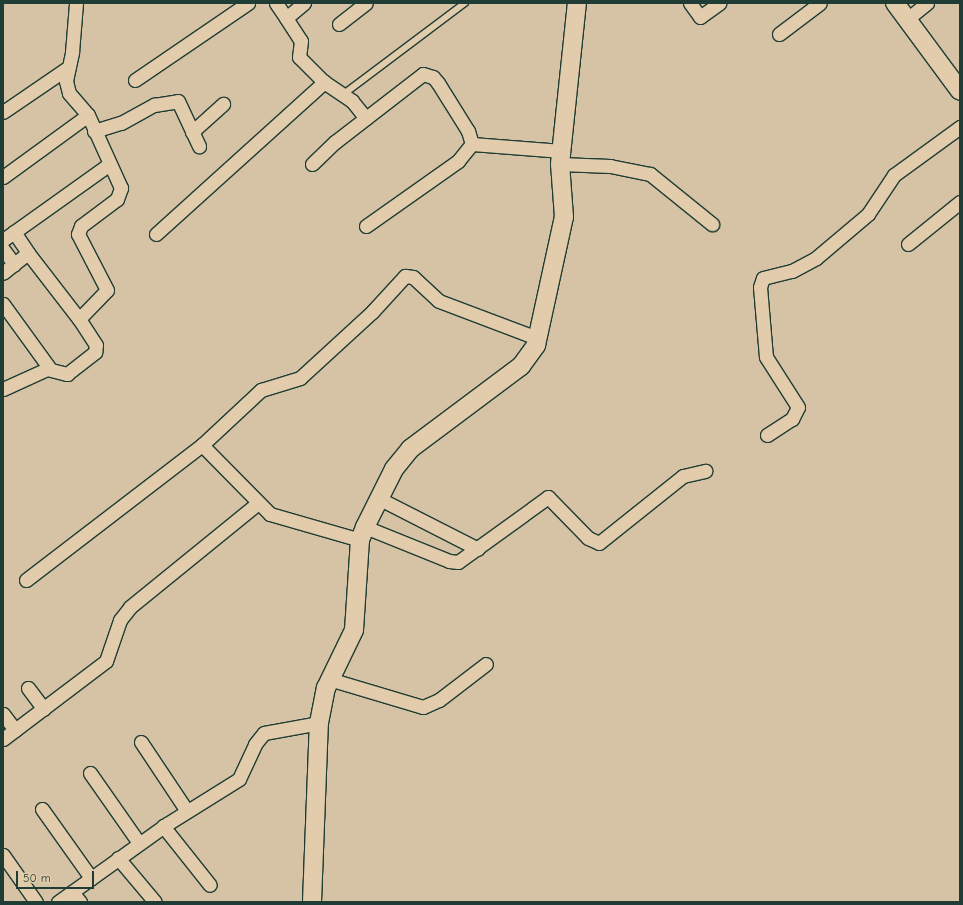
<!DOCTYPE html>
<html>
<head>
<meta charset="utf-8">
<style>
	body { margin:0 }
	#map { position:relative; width:963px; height:905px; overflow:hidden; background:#d6c3a5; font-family:"Comic Neue",sans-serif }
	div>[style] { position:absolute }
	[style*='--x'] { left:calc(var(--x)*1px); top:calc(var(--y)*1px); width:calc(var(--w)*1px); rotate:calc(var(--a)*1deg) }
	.roads { filter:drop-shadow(1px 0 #1f3d34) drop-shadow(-1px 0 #1f3d34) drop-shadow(0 1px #1f3d34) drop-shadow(0 -1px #1f3d34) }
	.lane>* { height:6px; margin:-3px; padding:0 3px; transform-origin:3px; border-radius:3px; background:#e2ccac }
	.street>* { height:13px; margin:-6.5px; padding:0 6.5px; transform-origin:6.5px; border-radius:6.5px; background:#e2ccac }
	.secondary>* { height:18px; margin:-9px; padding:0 9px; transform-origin:9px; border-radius:9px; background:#e2ccac }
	span { translate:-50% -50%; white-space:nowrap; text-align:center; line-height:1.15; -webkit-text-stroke:3px #e2ccac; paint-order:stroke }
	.frame { position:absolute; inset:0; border:4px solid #1f3d34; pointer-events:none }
	.scale { position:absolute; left:16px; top:871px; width:78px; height:18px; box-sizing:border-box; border:2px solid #1f3d34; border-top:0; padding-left:5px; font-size:12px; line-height:14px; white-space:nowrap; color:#1f3d34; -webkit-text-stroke:3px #e2ccac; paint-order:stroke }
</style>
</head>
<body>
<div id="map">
	<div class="roads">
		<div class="lane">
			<i style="--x:345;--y:93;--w:150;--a:-36.9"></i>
		</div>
		<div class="street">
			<i style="--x:276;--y:3;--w:18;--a:56"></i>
			<i style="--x:304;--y:3;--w:23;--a:140"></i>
			<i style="--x:286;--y:18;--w:27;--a:57"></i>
			<i style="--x:301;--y:41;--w:16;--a:97"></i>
			<i style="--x:299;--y:57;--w:35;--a:45"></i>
			<i style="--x:324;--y:82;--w:34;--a:34"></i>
			<i style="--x:352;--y:101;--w:22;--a:51"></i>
			<i style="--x:690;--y:3;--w:17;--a:54"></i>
			<i style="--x:700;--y:17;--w:24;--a:-36"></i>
			<i style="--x:906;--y:20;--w:27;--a:-39"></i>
			<i style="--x:339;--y:24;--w:34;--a:-38"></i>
			<i style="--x:779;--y:34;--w:51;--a:-37.1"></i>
			<i style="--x:135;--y:80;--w:137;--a:-34.3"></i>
			<i style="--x:3;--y:112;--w:76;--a:-34.3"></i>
			<i style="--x:94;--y:131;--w:28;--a:-17"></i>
			<i style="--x:121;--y:123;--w:38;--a:-29"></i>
			<i style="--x:154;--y:105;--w:24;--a:-9"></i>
			<i style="--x:178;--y:101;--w:50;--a:65"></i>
			<i style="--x:192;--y:132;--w:42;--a:-42.1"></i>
			<i style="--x:472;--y:144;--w:90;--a:4.4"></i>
			<i style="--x:312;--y:164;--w:32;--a:-44"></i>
			<i style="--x:335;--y:142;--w:111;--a:-37.7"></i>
			<i style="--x:423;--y:74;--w:10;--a:17"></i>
			<i style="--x:433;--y:77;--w:8;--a:50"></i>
			<i style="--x:438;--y:83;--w:57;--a:58"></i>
			<i style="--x:468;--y:131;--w:14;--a:73"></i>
			<i style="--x:560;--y:164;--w:50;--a:2.3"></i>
			<i style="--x:610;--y:166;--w:41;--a:11.3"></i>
			<i style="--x:650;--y:174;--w:80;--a:38.9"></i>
			<i style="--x:3;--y:177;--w:105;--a:-36.1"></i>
			<i style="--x:366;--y:226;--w:113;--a:-35.2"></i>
			<i style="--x:458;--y:161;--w:22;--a:-51"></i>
			<i style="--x:14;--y:232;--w:25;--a:56"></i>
			<i style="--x:156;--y:234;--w:227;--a:-42.1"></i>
			<i style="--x:3;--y:240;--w:129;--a:-35.5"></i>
			<i style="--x:908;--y:244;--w:67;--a:-38.9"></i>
			<i style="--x:3;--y:249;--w:19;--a:54"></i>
			<i style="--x:14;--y:264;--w:14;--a:141"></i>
			<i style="--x:14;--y:264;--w:18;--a:-38"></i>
			<i style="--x:28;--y:253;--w:83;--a:52.3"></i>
			<i style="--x:79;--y:319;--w:40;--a:-46"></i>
			<i style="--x:107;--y:290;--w:63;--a:-117.4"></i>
			<i style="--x:78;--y:234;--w:9;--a:-69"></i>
			<i style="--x:81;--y:226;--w:45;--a:-36.9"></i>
			<i style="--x:117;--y:199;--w:12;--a:-70"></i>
			<i style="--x:121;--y:188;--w:80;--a:-114.3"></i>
			<i style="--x:88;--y:115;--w:29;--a:-131"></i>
			<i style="--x:69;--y:93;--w:12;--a:-104"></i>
			<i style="--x:66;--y:81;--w:30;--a:-78"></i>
			<i style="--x:72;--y:52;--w:49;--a:-85.3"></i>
			<i style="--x:3;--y:304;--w:80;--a:54.1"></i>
			<i style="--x:3;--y:389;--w:48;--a:-24.4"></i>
			<i style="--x:47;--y:369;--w:21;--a:14"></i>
			<i style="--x:67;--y:374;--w:36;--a:-38"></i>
			<i style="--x:95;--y:352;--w:7;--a:-82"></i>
			<i style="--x:96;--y:345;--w:31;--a:-123"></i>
			<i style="--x:767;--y:435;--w:30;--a:-33"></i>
			<i style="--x:792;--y:419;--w:13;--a:-63"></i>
			<i style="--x:798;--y:407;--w:59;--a:-122.6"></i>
			<i style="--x:766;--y:357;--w:70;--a:-94.9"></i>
			<i style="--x:760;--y:287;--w:9;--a:-72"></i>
			<i style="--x:763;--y:278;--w:30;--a:-14"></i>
			<i style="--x:792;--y:271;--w:27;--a:-28"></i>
			<i style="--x:816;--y:258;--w:68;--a:-40.2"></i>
			<i style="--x:868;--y:214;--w:47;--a:-56.3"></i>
			<i style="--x:894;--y:175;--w:82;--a:-36"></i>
			<i style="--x:202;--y:445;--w:97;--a:45.4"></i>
			<i style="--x:270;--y:514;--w:94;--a:16.1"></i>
			<i style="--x:378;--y:498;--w:112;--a:27"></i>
			<i style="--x:365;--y:527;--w:91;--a:22"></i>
			<i style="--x:449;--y:561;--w:9;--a:6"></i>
			<i style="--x:458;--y:562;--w:111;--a:-35.8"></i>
			<i style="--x:548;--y:497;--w:57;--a:45.7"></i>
			<i style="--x:588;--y:538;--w:12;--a:24"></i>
			<i style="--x:599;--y:543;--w:107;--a:-38.6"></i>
			<i style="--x:683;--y:476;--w:23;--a:-13"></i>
			<i style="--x:26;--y:580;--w:222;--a:-37.5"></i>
			<i style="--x:202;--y:445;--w:81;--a:-43"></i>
			<i style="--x:261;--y:390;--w:41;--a:-17.1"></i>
			<i style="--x:300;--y:378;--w:98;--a:-42.5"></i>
			<i style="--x:372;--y:312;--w:49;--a:-47.5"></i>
			<i style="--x:405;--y:276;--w:8;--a:7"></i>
			<i style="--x:413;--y:277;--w:35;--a:43"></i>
			<i style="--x:439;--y:301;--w:105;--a:20.7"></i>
			<i style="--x:329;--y:679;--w:98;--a:16.6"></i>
			<i style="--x:423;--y:707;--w:17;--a:-24"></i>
			<i style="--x:439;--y:700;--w:59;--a:-37.5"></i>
			<i style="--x:28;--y:688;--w:26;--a:53"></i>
			<i style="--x:3;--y:714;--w:20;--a:53"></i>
			<i style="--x:3;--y:739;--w:129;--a:-37.1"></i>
			<i style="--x:106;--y:661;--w:43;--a:-71.1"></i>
			<i style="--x:120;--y:620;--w:16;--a:-52"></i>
			<i style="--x:130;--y:607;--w:165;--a:-39.1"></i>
			<i style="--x:141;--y:742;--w:83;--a:56.3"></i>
			<i style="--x:90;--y:773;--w:85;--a:55"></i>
			<i style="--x:42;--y:809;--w:85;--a:54.6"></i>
			<i style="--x:163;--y:826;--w:75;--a:51.5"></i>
			<i style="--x:3;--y:855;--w:57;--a:54.9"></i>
			<i style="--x:118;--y:858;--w:57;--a:49.9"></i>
			<i style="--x:72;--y:892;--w:13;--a:51"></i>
			<i style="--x:58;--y:902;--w:134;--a:-35.6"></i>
			<i style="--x:167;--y:824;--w:85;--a:-32"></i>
			<i style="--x:239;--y:779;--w:38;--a:-65"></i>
			<i style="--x:255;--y:744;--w:14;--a:-51"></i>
			<i style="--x:264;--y:733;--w:56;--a:-10.3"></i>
		</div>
		<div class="secondary">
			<i style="--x:895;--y:3;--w:109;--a:53.5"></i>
			<i style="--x:312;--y:902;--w:179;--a:-87.8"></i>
			<i style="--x:319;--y:723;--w:36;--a:-79"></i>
			<i style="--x:326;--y:688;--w:64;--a:-64.2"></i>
			<i style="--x:354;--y:630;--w:90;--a:-86.2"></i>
			<i style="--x:360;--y:540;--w:14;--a:-69"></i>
			<i style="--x:365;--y:527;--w:65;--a:-63.4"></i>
			<i style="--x:394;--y:469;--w:26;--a:-51"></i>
			<i style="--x:410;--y:449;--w:139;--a:-36.8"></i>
			<i style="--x:521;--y:366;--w:26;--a:-54"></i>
			<i style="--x:536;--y:345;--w:131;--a:-77.7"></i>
			<i style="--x:564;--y:217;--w:53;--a:-94.3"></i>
			<i style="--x:560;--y:164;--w:162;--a:-84"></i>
		</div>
	</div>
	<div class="frame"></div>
	<div class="scale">50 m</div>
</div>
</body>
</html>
